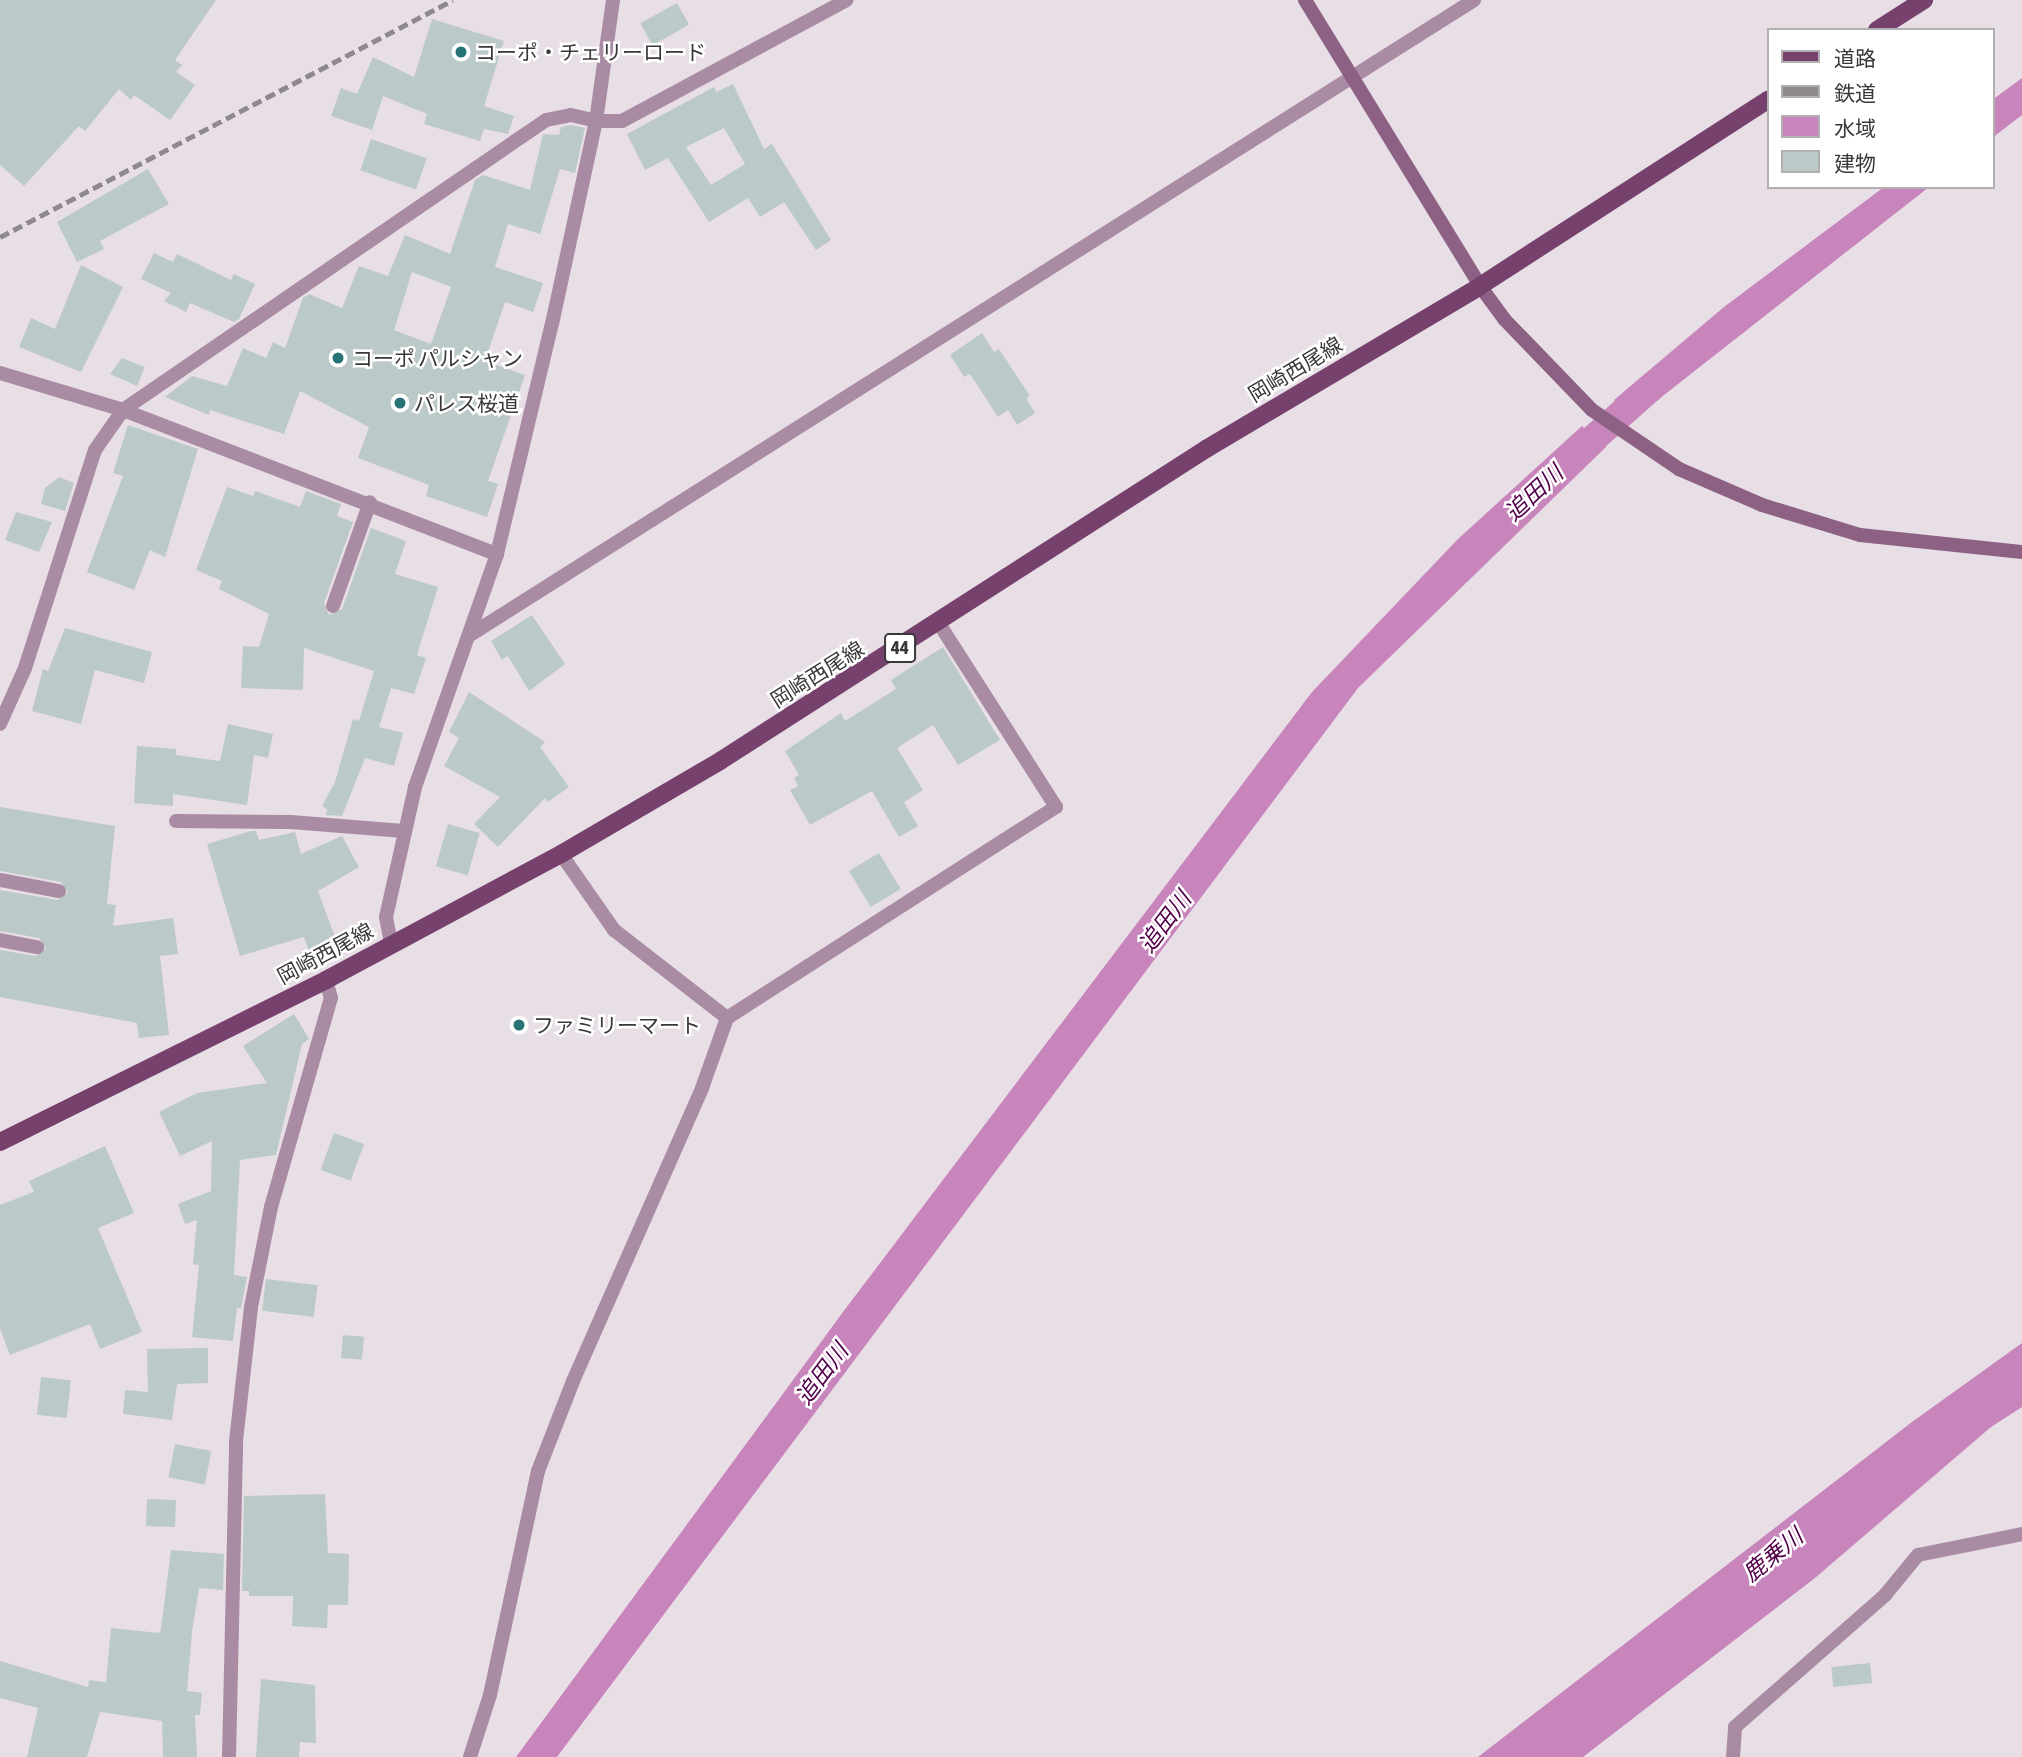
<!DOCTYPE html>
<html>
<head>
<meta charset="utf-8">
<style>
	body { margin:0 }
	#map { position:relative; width:2022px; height:1757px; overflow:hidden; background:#e8dee6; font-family:"Asap Condensed","Noto Sans JP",sans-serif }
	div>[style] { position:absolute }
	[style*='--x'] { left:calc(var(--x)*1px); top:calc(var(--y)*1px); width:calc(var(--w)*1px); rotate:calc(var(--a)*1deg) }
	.water>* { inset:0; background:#c885bc }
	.canal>* { height:28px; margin:-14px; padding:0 14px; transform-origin:14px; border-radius:14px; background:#c885bc }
	.building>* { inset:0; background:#bcc9c9; transform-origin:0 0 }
	.street>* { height:14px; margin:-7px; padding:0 7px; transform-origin:7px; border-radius:7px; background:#a98ba3 }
	.secondary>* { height:14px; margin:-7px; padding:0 7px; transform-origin:7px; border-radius:7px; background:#8c6184 }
	.primary>* { height:18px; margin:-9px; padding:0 9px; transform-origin:9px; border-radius:9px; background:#76426d }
	.rail>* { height:5px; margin-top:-2.5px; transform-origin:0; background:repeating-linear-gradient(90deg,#8f898d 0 10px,transparent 0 15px) }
	.dots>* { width:19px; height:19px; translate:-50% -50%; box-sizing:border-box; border:4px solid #fff; border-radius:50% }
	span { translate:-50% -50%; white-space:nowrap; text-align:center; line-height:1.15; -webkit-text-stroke:5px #fff; paint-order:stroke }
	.shield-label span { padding:2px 5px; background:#fff; border:2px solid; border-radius:5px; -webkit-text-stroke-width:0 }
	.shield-label { font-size:19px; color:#3b383a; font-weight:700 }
	.poi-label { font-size:21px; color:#3b383a }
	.left { translate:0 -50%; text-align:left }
	.street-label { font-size:21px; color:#3b383a }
	.water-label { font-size:23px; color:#53004b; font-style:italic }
	.legend { position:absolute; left:1767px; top:28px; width:228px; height:161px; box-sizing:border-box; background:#fff; border:2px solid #b1afb0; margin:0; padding:9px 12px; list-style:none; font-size:21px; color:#3b383a }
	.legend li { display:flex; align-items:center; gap:14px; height:35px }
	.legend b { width:35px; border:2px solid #b1afb0 }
</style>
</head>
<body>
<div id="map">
	<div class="water">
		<i style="clip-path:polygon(2022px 78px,2022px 115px,1992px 138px,1992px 100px)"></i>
		<i style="clip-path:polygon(1884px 187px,1929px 187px,1636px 417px,1614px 400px,1724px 307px)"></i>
		<i style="clip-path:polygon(1582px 426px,1606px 447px,1358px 688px,557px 1757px,516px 1757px,843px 1312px,1312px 692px,1458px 539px)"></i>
		<i style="clip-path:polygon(2022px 1343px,2022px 1407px,1991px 1427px,1815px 1578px,1583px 1757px,1478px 1757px,1912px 1422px)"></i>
	</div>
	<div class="canal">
		<i style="--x:1567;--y:462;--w:118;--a:-41.6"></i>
	</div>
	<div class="building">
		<i style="clip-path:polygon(0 0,216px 0,175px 60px,182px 65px,176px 72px,195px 85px,170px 120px,134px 95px,131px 100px,119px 89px,85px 131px,79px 126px,24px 186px,0 165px)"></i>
		<i style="left:677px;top:3px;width:25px;height:42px;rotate:61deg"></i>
		<i style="clip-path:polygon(432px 19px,504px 41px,484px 106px,514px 116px,508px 134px,484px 129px,480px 141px,424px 124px,427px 114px,383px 96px,372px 130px,331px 116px,341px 88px,357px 94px,373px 57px,414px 77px)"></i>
		<i style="clip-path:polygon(evenodd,733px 84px,764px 149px,772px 144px,831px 240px,816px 250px,784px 202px,760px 217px,748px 198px,709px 222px,668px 158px,645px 170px,627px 134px,714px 87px,716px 92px,733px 84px,724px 128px,745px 164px,711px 185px,686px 147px,724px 128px)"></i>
		<i style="clip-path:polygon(evenodd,571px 125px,585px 128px,575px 173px,560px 169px,540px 234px,508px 224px,495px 267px,543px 283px,533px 312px,505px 302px,485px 361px,525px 375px,488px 481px,498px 484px,487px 517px,426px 496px,429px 485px,358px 458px,369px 427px,300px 391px,284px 434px,210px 410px,209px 415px,165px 397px,192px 376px,227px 386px,243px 348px,266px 358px,273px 342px,285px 348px,303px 298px,309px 294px,342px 308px,359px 266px,388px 276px,405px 235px,450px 254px,475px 180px,483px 175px,530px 190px,543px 134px,559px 135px,561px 127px,571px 125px,412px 272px,451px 287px,431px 344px,394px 330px,412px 272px)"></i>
		<i style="left:371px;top:139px;width:59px;height:33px;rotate:19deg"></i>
		<i style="clip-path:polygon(148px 169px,169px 204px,100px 241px,104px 249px,77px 262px,57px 222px)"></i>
		<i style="clip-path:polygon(154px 253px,173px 262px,177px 254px,231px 280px,234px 274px,255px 284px,239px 319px,234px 322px,190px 303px,186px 312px,164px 301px,171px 293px,141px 279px)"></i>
		<i style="clip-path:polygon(81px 265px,123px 287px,81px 372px,19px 347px,31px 318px,55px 329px)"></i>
		<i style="clip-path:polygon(982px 333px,994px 352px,999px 349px,1030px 396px,1026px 398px,1035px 413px,1017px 425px,1008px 410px,998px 417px,970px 374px,964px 377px,950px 355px)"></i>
		<i style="clip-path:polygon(122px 358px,145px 367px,137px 386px,110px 374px)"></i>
		<i style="clip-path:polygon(128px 425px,198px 449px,165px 557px,150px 550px,134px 590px,87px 572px,123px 476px,113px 473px)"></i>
		<i style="clip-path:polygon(59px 477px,74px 483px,65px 511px,41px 504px,45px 488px)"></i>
		<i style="clip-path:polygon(227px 487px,253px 496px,255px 491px,300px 507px,306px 491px,341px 504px,337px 516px,353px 522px,324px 603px,329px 615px,342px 609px,371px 528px,406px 541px,395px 574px,438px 587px,417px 655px,426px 658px,414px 694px,391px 688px,379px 727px,403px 733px,394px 766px,365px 758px,342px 816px,326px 815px,327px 809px,322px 806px,335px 782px,353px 719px,359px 721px,374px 671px,304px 648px,303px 690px,241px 688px,243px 646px,259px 647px,269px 614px,219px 589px,222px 581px,196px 570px)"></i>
		<i style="clip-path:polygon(16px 512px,52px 522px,39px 552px,5px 540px)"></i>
		<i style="clip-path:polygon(532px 615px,565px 664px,529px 691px,508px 656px,502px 660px,491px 641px)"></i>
		<i style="clip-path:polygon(65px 628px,152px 652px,144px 683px,95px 670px,81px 724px,32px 711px,43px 669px,48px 671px)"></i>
		<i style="clip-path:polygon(943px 647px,1000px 740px,958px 765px,933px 725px,897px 748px,923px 790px,904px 802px,918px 826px,899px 837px,872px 791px,810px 825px,790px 790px,798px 786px,794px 778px,799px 775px,785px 751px,841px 713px,845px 721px,896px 689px,891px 680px)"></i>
		<i style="clip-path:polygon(469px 692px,545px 742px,540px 747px,569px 787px,548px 802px,545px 798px,498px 847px,474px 824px,500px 797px,444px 766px,459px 738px,449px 732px)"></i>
		<i style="clip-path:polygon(228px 724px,273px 734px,268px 758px,254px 755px,247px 805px,173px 794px,173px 806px,134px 803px,137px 746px,176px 749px,176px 755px,220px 761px)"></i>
		<i style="clip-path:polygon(0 807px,115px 826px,107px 904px,116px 905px,113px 926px,173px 918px,178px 954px,160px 956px,169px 1035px,139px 1038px,137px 1023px,0 997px,0 950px,36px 956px,46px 948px,39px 938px,0 931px,0 890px,58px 900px,68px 892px,61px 882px,0 871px)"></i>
		<i style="left:448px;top:824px;width:33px;height:44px;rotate:16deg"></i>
		<i style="clip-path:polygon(251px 831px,256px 831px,259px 840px,295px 832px,301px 854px,342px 836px,359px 867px,318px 891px,340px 950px,312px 960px,304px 937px,240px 956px,207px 844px)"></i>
		<i style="left:879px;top:853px;width:42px;height:35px;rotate:59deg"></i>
		<i style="clip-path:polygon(294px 1014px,309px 1039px,302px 1044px,276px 1155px,240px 1160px,234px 1275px,247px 1277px,241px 1308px,237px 1308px,233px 1341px,192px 1337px,199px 1265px,193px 1264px,197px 1220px,185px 1224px,178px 1204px,211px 1191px,212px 1141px,180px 1156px,159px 1112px,197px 1093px,267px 1083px,243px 1046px)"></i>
		<i style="left:334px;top:1133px;width:32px;height:39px;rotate:20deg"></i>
		<i style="clip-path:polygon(105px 1146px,134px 1213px,98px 1228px,142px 1332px,100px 1349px,90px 1324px,10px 1355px,0 1329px,0 1205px,34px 1192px,29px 1181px)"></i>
		<i style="left:266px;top:1279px;width:52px;height:32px;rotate:7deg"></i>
		<i style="left:343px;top:1335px;width:21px;height:23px;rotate:5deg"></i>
		<i style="clip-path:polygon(208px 1348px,208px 1383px,177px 1384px,172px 1420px,123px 1414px,125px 1390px,148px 1392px,147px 1349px)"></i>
		<i style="left:41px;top:1377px;width:30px;height:38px;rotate:6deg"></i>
		<i style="left:175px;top:1444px;width:37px;height:34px;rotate:11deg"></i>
		<i style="clip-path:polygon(325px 1494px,328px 1553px,349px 1554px,348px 1605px,328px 1605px,327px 1628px,292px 1626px,293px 1596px,249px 1596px,249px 1591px,242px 1591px,244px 1496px)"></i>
		<i style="left:147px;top:1499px;width:29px;height:27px;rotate:2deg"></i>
		<i style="clip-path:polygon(171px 1550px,224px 1554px,223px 1590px,199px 1588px,192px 1632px,187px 1691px,202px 1693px,200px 1715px,195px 1715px,197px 1757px,163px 1757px,162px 1721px,100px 1712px,87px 1757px,27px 1757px,38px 1708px,0 1698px,0 1661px,88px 1687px,89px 1680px,106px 1682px,111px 1628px,159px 1633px,161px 1629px)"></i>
		<i style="left:1870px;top:1663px;width:20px;height:39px;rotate:84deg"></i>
		<i style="clip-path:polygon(261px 1679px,315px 1685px,316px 1743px,300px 1742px,299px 1757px,256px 1757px)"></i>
	</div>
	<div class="street">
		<i style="--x:0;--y:373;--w:128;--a:16.7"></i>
		<i style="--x:123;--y:410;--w:401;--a:21.1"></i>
		<i style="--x:333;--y:606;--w:110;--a:-70.4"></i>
		<i style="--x:470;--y:635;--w:1188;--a:-32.31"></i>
		<i style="--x:0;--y:724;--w:61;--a:-65.9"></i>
		<i style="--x:25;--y:668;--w:229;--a:-72.2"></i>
		<i style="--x:95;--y:450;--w:49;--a:-55"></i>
		<i style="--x:123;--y:410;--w:513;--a:-34.43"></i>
		<i style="--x:546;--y:120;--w:25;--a:-11"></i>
		<i style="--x:571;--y:115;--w:26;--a:13"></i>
		<i style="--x:596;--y:121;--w:26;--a:0"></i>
		<i style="--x:622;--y:121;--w:255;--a:-28.3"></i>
		<i style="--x:176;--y:821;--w:115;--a:0.5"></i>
		<i style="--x:291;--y:822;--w:113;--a:4.6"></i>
		<i style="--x:561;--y:854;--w:93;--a:55.1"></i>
		<i style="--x:614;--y:930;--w:143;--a:37.9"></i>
		<i style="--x:0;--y:880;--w:60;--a:10.6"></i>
		<i style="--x:0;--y:940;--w:38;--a:11"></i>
		<i style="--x:391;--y:943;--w:26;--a:-101"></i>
		<i style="--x:386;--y:917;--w:133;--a:-77.4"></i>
		<i style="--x:415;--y:787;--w:247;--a:-70.6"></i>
		<i style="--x:497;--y:554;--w:236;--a:-76.6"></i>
		<i style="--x:552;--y:324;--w:208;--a:-77.8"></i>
		<i style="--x:596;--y:121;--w:122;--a:-82"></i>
		<i style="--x:229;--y:1757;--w:316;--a:-88.7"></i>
		<i style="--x:236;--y:1441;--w:135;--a:-83.6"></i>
		<i style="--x:251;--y:1307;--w:102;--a:-78.7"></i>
		<i style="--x:271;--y:1207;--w:217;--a:-74"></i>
		<i style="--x:331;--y:998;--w:19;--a:-106"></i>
		<i style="--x:470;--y:1757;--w:65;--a:-72.1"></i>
		<i style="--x:490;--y:1695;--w:229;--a:-77.9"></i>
		<i style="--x:538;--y:1471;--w:97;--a:-68.7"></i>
		<i style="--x:573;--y:1381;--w:320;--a:-66.2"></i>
		<i style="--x:702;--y:1088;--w:74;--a:-70.3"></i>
		<i style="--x:727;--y:1018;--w:391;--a:-32.7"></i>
		<i style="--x:1056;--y:807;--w:218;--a:-122.5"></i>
		<i style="--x:1733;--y:1757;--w:30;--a:-86"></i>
		<i style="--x:1735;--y:1727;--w:200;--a:-41.3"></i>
		<i style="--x:1885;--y:1595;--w:52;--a:-50.5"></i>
		<i style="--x:1918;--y:1555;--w:106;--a:-11.4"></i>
	</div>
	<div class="secondary">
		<i style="--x:1305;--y:0;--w:335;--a:58.5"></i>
		<i style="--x:1480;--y:286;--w:42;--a:53.7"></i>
		<i style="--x:1505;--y:320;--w:125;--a:46"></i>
		<i style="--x:1592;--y:410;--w:105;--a:34.1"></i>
		<i style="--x:1679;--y:469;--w:90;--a:23.4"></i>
		<i style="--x:1762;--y:505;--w:102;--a:17"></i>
		<i style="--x:1860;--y:535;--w:163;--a:6"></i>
	</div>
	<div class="primary">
		<i style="--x:1877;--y:30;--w:56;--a:-32.6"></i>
		<i style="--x:0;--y:1142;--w:364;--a:-26.4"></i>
		<i style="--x:326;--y:980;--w:267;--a:-28.2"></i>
		<i style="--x:561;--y:854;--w:184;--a:-30.3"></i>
		<i style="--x:720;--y:761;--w:578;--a:-32.7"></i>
		<i style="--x:1206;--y:449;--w:319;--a:-30.7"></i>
		<i style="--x:1480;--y:286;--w:343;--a:-32.9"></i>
	</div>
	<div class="rail">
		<i style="--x:0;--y:237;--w:511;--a:-27.62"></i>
	</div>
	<div class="dots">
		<i style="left:461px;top:52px;background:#277275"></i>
		<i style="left:338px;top:358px;background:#277275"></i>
		<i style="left:400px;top:403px;background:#277275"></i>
		<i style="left:519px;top:1025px;background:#277275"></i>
	</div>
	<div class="shield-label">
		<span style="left:900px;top:648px">44</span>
	</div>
	<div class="poi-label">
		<span class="left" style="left:475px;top:52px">コーポ・チェリーロード</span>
		<span class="left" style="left:352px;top:358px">コーポ パルシャン</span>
		<span class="left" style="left:414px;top:403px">パレス桜道</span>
		<span class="left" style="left:533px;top:1025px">ファミリーマート</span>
	</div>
	<div class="street-label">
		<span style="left:1295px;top:369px;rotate:-31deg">岡崎西尾線</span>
		<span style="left:817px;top:674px;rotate:-32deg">岡崎西尾線</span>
		<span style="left:325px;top:953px;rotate:-28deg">岡崎西尾線</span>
	</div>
	<div class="water-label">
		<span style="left:1534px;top:493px;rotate:-43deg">追田川</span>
		<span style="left:1165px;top:922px;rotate:-53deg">追田川</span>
		<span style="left:822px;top:1374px;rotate:-53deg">追田川</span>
		<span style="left:1773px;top:1555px;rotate:-39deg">鹿乗川</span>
	</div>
	<ul class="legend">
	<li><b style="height:9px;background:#76426d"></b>道路</li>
	<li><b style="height:9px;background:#8f898d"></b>鉄道</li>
	<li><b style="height:19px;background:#c885bc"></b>水域</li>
	<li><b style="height:19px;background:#bcc9c9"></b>建物</li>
	</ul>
</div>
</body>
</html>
